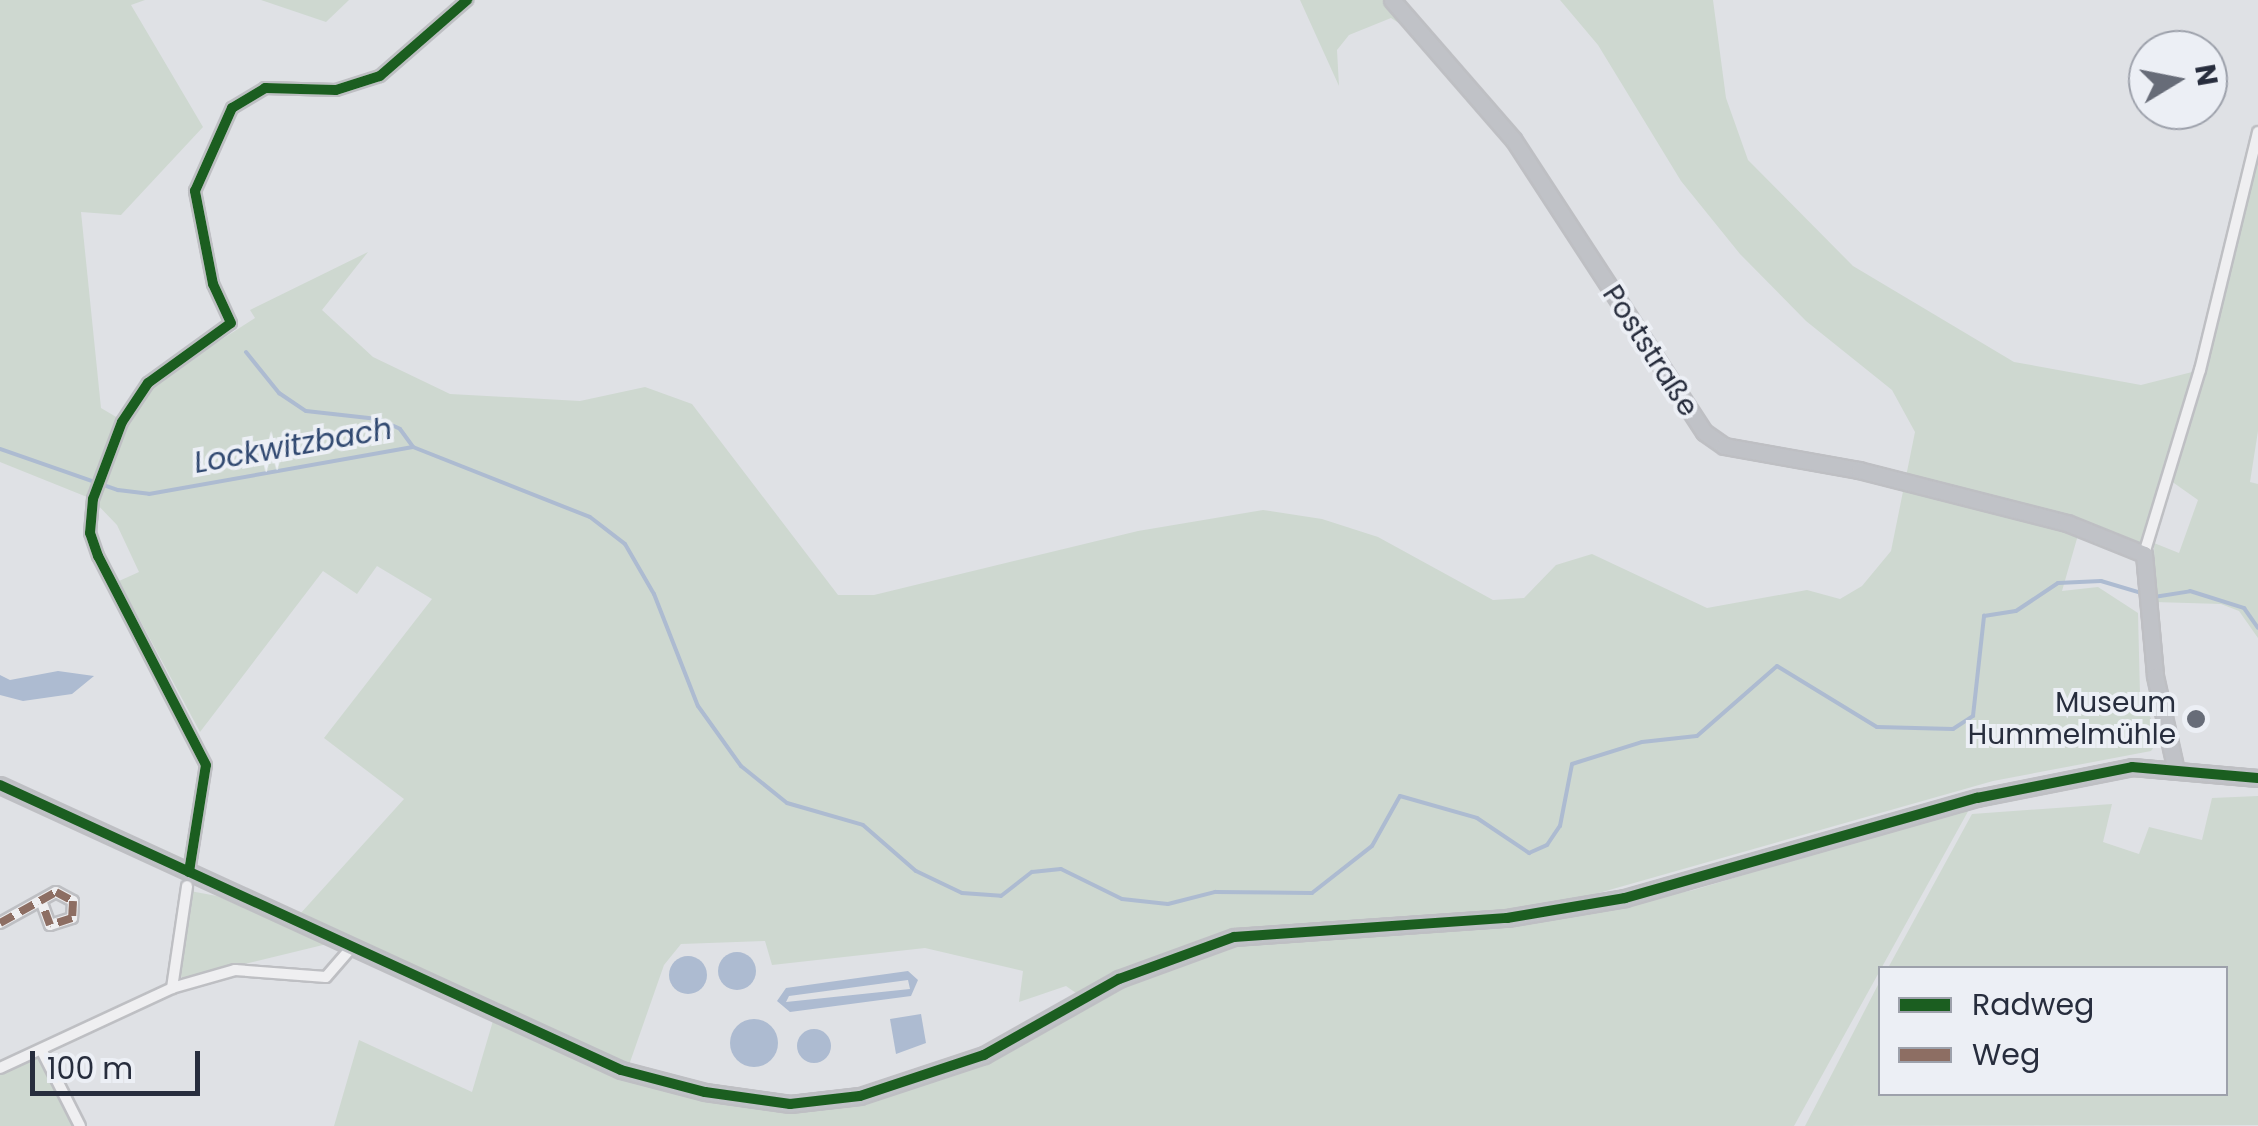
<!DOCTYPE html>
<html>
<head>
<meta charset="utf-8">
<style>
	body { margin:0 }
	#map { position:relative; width:2258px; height:1126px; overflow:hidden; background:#dfe1e5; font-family:Poppins,sans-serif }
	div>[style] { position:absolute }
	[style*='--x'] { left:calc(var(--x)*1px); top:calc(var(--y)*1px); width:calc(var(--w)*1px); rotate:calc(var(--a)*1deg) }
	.green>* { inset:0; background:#ced8d0 }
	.water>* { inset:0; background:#adbbd1 }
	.round { border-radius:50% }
	.stream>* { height:4px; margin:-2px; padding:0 2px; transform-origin:2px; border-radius:2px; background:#adbbd1 }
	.roads { filter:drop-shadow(2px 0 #bebfc3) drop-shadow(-2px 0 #bebfc3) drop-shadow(0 2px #bebfc3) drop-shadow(0 -2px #bebfc3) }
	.street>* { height:10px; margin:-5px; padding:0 5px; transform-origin:5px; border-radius:5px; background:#efeff1 }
	.secondary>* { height:15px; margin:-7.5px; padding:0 7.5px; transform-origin:7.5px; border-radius:7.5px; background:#c0c2c7 }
	.quiet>* { height:8px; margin-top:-4px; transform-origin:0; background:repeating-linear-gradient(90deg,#8d6e63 0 15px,transparent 0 23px) }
	.cycleway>* { height:10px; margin:-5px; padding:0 5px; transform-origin:5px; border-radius:5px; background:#1b5e20 }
	.dots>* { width:28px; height:28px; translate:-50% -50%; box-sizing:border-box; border:5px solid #eceff5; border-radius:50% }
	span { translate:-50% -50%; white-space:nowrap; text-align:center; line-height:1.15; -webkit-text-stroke:8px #eceff5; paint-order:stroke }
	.street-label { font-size:28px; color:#272d3d }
	.poi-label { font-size:28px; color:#272d3d }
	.right { translate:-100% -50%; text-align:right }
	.water-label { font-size:30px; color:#314971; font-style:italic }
	.legend { position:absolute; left:1878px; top:966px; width:350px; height:130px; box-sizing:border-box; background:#eceff5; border:2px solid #9da1ab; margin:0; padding:12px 18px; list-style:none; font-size:30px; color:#272d3d }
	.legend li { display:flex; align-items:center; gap:20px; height:50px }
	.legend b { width:50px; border:2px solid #9da1ab }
	.north { position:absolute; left:2128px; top:30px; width:100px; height:100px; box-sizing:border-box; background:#eceff5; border:2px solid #9da1ab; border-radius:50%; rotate:80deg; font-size:28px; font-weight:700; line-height:40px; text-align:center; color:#272d3d }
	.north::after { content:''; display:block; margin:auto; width:35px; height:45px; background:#676c78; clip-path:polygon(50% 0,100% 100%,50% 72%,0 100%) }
	.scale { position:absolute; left:30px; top:1051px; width:170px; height:45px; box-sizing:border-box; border:5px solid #272d3d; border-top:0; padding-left:12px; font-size:30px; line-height:35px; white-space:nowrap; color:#272d3d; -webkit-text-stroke:8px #eceff5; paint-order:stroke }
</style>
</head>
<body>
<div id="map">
	<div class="green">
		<i style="clip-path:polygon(0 0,145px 0,131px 5px,203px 127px,121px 215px,81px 212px,101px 408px,123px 421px,143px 390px,255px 318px,250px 310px,368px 252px,322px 310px,373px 357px,450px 394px,580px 401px,645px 387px,692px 404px,838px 595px,874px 595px,1138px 531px,1263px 510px,1322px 519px,1378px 537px,1493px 600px,1524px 598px,1556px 565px,1592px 554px,1707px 608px,1807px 590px,1840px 599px,1862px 586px,1891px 551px,1915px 432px,1892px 390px,1806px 321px,1740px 254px,1681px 181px,1598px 45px,1560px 0,1713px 0,1726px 98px,1748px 160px,1853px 266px,2014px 362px,2141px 385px,2200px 370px,2258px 132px,2258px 431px,2250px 482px,2258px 484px,2258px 638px,2239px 611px,2221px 604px,2155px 602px,2154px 543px,2179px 553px,2198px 500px,2164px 476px,2144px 554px,2080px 528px,2062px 591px,2098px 587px,2138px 613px,2140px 695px,2160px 738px,2151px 751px,1993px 781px,1553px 906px,1560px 916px,1694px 890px,1971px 806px,1794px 1126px,334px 1126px,359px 1040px,472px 1092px,495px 1014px,645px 1086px,789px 1111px,862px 1102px,932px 1081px,990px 1060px,1086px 1000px,1066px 986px,1019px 1002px,1023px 971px,925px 948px,772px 965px,765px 941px,681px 944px,664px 965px,629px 1065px,300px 914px,404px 799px,324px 738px,432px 599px,377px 566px,357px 594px,323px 571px,200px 732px,119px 581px,139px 572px,117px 525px,92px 499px,0 462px)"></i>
		<i style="clip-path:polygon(261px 0,349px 0,326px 22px)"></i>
		<i style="clip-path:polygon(1300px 0,1392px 0,1427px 41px,1391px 18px,1349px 35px,1337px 50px,1339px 86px)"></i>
		<i style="clip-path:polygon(2258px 796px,2258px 1125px,1805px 1126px,1880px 981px,1880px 1094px,2226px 1094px,2226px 968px,1888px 968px,1972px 814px,2112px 804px,2103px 842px,2139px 854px,2149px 827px,2202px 840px,2212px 798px)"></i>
		<i style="clip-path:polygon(190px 891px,217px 896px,327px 944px,183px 979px,178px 972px)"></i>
		<i style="clip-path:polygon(42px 1051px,80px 1126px,0 1126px,0 1068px)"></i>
	</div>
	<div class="water">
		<i style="clip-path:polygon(58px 671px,94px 676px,72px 694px,23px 701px,0 695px,0 675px,10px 680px)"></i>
		<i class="round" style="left:718px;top:952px;width:38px;height:38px"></i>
		<i class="round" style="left:669px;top:956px;width:38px;height:38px"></i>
		<i style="clip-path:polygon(evenodd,908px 971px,918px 980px,911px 996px,790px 1012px,777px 1001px,786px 988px,908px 971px,908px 980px,910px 989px,786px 1002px,789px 996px,908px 980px)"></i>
		<i style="clip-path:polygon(921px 1014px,926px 1043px,896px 1054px,890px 1019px)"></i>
		<i class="round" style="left:730px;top:1019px;width:48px;height:48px"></i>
		<i class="round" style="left:797px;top:1029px;width:34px;height:34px"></i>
	</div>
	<div class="stream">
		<i style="--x:246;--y:352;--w:53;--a:51.2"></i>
		<i style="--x:279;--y:393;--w:32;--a:34"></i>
		<i style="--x:306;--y:411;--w:72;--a:6.3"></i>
		<i style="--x:378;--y:419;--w:24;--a:24"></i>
		<i style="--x:400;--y:429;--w:22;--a:54"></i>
		<i style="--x:0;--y:449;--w:125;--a:19.2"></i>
		<i style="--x:118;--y:490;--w:31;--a:7"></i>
		<i style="--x:149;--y:494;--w:268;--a:-10.1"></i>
		<i style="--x:413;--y:447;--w:190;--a:21.6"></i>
		<i style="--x:590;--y:517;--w:44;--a:37.6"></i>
		<i style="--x:625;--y:544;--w:58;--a:59.9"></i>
		<i style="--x:654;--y:594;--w:120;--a:68.6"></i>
		<i style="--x:698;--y:706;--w:74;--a:54.4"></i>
		<i style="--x:741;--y:766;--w:59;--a:38.8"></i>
		<i style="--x:787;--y:803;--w:79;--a:16.1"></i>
		<i style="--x:863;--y:825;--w:70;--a:41"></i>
		<i style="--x:916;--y:871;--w:51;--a:25.6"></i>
		<i style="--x:962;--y:893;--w:39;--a:4"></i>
		<i style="--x:1001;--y:896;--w:39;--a:-38"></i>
		<i style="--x:1032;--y:872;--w:29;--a:-6"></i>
		<i style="--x:1061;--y:869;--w:68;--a:26.2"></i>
		<i style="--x:1122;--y:899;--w:46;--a:6.2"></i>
		<i style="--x:1168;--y:904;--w:49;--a:-14.3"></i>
		<i style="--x:1215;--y:892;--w:97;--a:0.6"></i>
		<i style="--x:1312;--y:893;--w:76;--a:-38.1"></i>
		<i style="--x:1372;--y:846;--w:57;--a:-60.8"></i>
		<i style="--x:1400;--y:796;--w:80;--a:15.9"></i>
		<i style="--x:1477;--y:818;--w:63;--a:33.9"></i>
		<i style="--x:1529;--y:853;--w:20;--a:-24"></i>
		<i style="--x:1547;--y:845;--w:23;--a:-56"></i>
		<i style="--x:1560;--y:826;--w:63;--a:-79"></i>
		<i style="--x:1572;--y:764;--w:73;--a:-17.4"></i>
		<i style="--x:1642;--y:742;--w:55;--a:-6.2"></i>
		<i style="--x:1697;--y:736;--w:106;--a:-41.2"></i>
		<i style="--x:1777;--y:666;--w:117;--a:31.4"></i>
		<i style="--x:1877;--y:727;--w:76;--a:1.5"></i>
		<i style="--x:1953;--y:729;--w:24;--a:-33"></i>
		<i style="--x:1973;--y:716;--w:101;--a:-83.7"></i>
		<i style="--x:1984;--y:616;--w:32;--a:-9"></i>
		<i style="--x:2016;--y:611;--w:50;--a:-33.7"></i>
		<i style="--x:2058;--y:583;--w:43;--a:-2.7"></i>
		<i style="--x:2101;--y:581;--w:46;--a:16.5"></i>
		<i style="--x:2154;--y:597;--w:36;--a:-9"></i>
		<i style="--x:2190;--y:591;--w:57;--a:17.5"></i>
		<i style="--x:2244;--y:608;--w:24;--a:55"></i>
	</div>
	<div class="roads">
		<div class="street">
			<i style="--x:2144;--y:554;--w:192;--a:-73.1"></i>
			<i style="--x:2200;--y:370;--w:245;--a:-76.3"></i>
			<i style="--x:189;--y:872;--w:108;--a:-81"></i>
			<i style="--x:206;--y:765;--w:235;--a:-117.3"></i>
			<i style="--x:98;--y:556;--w:24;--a:-109"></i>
			<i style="--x:90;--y:533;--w:34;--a:-85"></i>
			<i style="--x:93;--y:499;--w:82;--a:-69.4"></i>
			<i style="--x:122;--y:422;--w:47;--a:-56.3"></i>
			<i style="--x:148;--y:383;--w:102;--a:-35.9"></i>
			<i style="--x:231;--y:323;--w:43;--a:-114.8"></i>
			<i style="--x:213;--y:284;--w:95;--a:-101"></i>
			<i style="--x:195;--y:191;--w:91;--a:-66"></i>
			<i style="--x:232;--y:108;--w:39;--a:-31"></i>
			<i style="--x:265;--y:88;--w:71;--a:1.6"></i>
			<i style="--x:336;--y:90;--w:46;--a:-17.7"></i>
			<i style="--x:380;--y:76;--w:116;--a:-41.1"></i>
			<i style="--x:0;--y:923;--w:64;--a:-29"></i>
			<i style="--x:56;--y:892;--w:19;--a:28"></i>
			<i style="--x:73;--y:901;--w:17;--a:93"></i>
			<i style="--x:72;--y:918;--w:23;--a:162"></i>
			<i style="--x:50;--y:925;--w:23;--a:-110"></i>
			<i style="--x:172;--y:988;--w:103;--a:-81.6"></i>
			<i style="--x:42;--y:1051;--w:84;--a:63.1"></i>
			<i style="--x:0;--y:1068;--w:190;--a:-24.9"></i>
			<i style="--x:172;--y:988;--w:66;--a:-15.9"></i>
			<i style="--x:235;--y:970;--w:91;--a:4.4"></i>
			<i style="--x:326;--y:977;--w:38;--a:-49"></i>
		</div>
		<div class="secondary">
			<i style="--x:1392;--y:0;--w:184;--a:49"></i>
			<i style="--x:1513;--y:139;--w:350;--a:56.9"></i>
			<i style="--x:1704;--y:432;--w:24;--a:35"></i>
			<i style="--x:1724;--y:446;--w:137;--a:10.1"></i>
			<i style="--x:1859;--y:470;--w:215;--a:14.3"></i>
			<i style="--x:2067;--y:523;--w:83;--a:21.9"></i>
			<i style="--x:2144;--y:554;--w:122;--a:84.8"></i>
			<i style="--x:2155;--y:676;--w:92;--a:77.5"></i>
			<i style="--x:0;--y:785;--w:683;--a:24.65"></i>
			<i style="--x:621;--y:1070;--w:87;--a:14.7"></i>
			<i style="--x:705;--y:1092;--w:86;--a:8"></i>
			<i style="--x:790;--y:1104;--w:70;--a:-6.5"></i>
			<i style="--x:860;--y:1096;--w:131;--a:-18.3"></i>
			<i style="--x:984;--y:1055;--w:155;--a:-29.4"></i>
			<i style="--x:1119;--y:979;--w:122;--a:-20.1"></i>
			<i style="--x:1234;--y:937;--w:274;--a:-4"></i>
			<i style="--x:1507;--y:918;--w:120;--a:-9.6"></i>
			<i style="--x:1625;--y:898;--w:366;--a:-15.9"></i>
			<i style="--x:1977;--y:798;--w:158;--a:-11.3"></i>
			<i style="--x:2132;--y:767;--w:126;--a:5"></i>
		</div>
	</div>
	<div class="quiet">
		<i style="--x:0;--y:923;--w:64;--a:-29"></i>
		<i style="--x:56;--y:892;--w:19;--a:28"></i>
		<i style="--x:73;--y:901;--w:17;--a:93"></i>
		<i style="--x:72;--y:918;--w:23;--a:162"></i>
		<i style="--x:50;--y:925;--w:23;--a:-110"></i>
	</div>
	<div class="cycleway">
		<i style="--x:0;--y:785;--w:683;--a:24.65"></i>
		<i style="--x:621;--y:1070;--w:87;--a:14.7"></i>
		<i style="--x:705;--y:1092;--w:86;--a:8"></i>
		<i style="--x:790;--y:1104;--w:70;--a:-6.5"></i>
		<i style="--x:860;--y:1096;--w:131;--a:-18.3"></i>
		<i style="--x:984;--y:1055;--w:155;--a:-29.4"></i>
		<i style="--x:1119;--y:979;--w:122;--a:-20.1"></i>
		<i style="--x:1234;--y:937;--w:274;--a:-4"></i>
		<i style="--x:1507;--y:918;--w:120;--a:-9.6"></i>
		<i style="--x:1625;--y:898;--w:366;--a:-15.9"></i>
		<i style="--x:1977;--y:798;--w:158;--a:-11.3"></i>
		<i style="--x:2132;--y:767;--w:126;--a:5"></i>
		<i style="--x:189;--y:872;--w:108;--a:-81"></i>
		<i style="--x:206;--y:765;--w:235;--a:-117.3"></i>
		<i style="--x:98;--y:556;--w:24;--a:-109"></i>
		<i style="--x:90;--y:533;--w:34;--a:-85"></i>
		<i style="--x:93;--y:499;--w:82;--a:-69.4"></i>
		<i style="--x:122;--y:422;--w:47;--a:-56.3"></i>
		<i style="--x:148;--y:383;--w:102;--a:-35.9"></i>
		<i style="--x:231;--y:323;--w:43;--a:-114.8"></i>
		<i style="--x:213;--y:284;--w:95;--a:-101"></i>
		<i style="--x:195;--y:191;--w:91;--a:-66"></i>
		<i style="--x:232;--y:108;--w:39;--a:-31"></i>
		<i style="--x:265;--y:88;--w:71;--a:1.6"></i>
		<i style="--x:336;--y:90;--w:46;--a:-17.7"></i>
		<i style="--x:380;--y:76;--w:116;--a:-41.1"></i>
	</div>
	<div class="dots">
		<i style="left:2196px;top:719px;background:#676c78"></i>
	</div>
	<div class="street-label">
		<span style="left:1650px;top:351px;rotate:57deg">Poststraße</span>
	</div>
	<div class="poi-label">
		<span class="right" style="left:2176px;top:719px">Museum<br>Hummelmühle</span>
	</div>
	<div class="water-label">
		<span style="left:293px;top:446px;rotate:-10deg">Lockwitzbach</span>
	</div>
	<ul class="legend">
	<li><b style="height:12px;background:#1b5e20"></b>Radweg</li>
	<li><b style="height:12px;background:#8d6e63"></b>Weg</li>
	</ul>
	<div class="north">N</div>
	<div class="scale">100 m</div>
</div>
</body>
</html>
